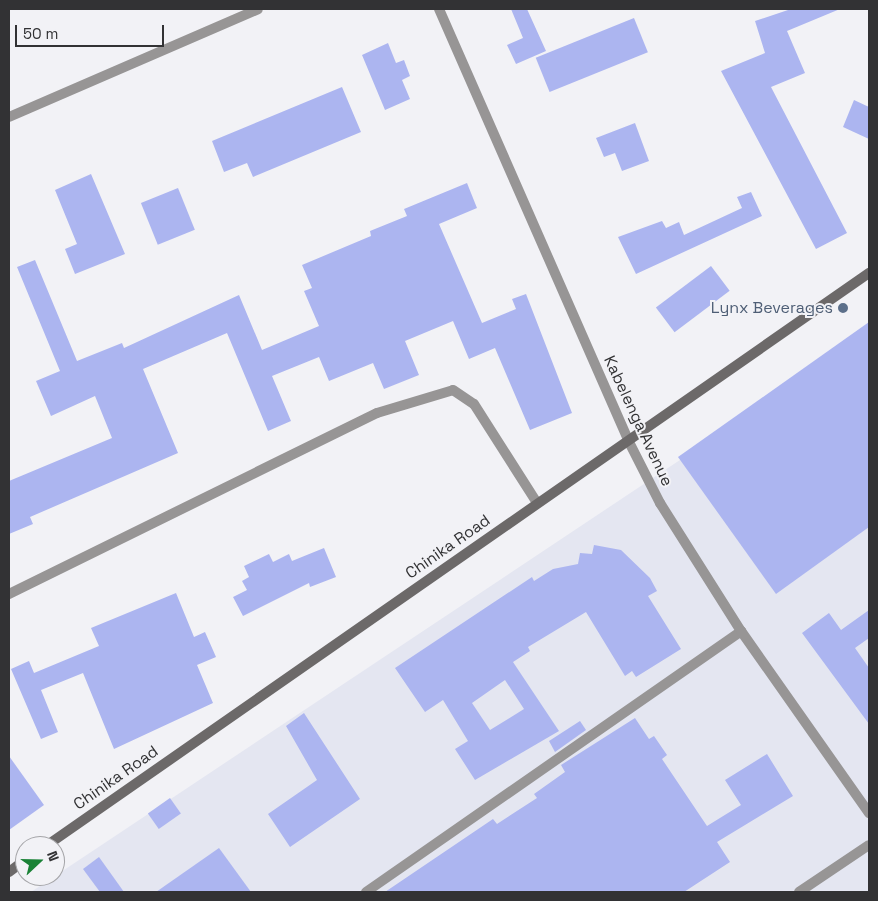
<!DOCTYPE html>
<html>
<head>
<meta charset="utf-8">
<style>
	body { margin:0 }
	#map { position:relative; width:878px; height:901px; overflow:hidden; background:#f2f2f6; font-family:"Space Grotesk",sans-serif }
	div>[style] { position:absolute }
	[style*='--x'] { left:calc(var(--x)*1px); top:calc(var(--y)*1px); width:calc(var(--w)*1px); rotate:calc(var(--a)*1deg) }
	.built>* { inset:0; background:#e4e6f1 }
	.building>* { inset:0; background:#acb5f0; transform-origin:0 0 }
	.service>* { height:10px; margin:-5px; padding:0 5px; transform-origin:5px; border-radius:5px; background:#979595 }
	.minor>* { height:10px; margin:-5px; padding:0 5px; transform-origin:5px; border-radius:5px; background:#979595 }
	.secondary>* { height:10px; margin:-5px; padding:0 5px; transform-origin:5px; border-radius:5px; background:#6c6969 }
	.dots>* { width:14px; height:14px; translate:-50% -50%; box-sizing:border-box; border:2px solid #f2f2f6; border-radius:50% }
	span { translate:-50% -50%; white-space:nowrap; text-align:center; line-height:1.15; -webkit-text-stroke:4px #f2f2f6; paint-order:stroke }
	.service-label { font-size:16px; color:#4e5e75 }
	.right { translate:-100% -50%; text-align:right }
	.street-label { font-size:16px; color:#323234 }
	.frame { position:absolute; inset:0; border:10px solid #323234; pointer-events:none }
	.north { position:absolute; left:15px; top:836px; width:50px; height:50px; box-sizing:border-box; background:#f2f2f6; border:1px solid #a5a5a8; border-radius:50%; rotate:69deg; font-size:14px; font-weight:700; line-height:20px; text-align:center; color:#323234 }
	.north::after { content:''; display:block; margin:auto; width:18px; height:22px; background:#1a8236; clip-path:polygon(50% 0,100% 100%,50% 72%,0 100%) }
	.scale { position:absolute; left:15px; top:25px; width:149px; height:22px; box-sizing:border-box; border:2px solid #323234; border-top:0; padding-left:6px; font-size:15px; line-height:18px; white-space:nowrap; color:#323234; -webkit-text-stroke:4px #f2f2f6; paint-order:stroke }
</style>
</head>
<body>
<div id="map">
	<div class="built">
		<i style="clip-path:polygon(869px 326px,869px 892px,31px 892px,719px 434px)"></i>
	</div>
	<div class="building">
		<i style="clip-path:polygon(511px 9px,527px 9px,546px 51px,516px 64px,507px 45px,523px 38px)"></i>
		<i style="clip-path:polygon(791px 9px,840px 9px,787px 31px,805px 73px,771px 87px,847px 233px,816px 249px,721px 71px,765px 53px,755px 21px)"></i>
		<i style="left:634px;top:18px;width:37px;height:106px;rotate:68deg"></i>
		<i style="clip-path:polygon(388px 43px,396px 63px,404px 60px,410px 76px,402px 80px,410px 99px,385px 110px,362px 55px)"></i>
		<i style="clip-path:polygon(342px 87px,361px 132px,253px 177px,247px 163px,224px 172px,212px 141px)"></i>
		<i style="clip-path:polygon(854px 100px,869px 107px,869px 139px,843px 127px)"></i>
		<i style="clip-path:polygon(635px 123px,649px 161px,622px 171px,615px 153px,604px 157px,596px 138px)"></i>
		<i style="clip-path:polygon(91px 174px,125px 254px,75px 274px,65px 249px,77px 244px,55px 190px)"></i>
		<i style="clip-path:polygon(467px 183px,477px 208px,439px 224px,482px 323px,516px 309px,512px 299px,526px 294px,572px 413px,530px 430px,495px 348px,469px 359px,453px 321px,405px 341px,419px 375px,384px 389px,373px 363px,329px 381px,319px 357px,272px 376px,291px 421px,268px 431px,227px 333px,143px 369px,178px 453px,30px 517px,33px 524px,9px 534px,9px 481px,112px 438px,95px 396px,51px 416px,36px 381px,60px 371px,17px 267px,35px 260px,77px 361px,122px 343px,124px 348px,239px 295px,262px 350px,319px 326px,304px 291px,312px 288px,302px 265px,371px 236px,370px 231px,407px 216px,404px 209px)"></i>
		<i style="left:178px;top:188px;width:45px;height:40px;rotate:68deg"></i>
		<i style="clip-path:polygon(751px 192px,762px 216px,636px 274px,618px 237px,662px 221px,666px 228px,679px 222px,684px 235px,742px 208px,737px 197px)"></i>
		<i style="left:711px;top:266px;width:31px;height:69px;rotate:53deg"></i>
		<i style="clip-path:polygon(869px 322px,869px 527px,776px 594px,678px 457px)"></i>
		<i style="clip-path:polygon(evenodd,594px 545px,621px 550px,650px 578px,657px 591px,648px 596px,681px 649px,636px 677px,632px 671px,625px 676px,586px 612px,528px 647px,530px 651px,513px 662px,559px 731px,475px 780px,455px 749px,468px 741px,443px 700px,425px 712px,395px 668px,532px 577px,534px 581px,553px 569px,578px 564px,580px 553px,592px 554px,594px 545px,505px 680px,524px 709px,490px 730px,472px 703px,505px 680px)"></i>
		<i style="clip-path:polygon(324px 548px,336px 577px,310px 587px,309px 583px,243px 616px,233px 597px,247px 590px,242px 581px,249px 577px,244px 566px,269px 554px,273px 562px,289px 554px,292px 561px)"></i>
		<i style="clip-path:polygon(176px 593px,194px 637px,205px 632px,216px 657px,197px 665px,213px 703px,114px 749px,83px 673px,41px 690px,58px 732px,41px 739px,11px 669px,29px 661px,34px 673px,99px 646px,91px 628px)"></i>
		<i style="clip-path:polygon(869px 610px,869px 638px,855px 648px,869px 668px,869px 724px,802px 633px,829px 613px,841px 630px)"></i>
		<i style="clip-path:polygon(304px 713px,360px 799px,290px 847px,268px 814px,317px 780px,286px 726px)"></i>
		<i style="clip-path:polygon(635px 718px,649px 739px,654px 736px,667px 755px,662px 759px,707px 826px,741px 805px,725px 780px,767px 754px,793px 796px,717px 842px,730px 862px,684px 892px,385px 892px,493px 819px,497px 824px,537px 798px,534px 794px,565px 772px,561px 765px)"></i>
		<i style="clip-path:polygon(580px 721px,586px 730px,555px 752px,549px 741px)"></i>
		<i style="clip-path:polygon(9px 756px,44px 805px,9px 830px)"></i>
		<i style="left:170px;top:798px;width:19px;height:27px;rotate:55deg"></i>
		<i style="clip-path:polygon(219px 848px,251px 892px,156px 892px)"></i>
		<i style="clip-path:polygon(99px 857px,124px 892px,100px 892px,83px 869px)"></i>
	</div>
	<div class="service">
		<i style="--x:366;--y:892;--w:457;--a:-34.8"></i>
	</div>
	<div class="minor">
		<i style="--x:439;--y:9;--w:471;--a:66.3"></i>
		<i style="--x:628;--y:440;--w:71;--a:63.1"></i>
		<i style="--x:660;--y:503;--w:151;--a:57.7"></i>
		<i style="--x:741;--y:631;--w:223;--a:54.9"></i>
		<i style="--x:9;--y:117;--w:271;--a:-23.4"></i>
		<i style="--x:9;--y:594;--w:410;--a:-26.2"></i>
		<i style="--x:377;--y:413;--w:79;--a:-16.8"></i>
		<i style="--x:453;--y:390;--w:25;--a:34"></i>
		<i style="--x:474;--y:404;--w:117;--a:57.5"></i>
		<i style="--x:799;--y:892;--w:84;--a:-33.9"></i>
	</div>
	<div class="secondary">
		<i style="--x:46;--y:846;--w:1003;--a:-34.85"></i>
		<i style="--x:9;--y:872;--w:20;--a:-37"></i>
	</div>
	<div class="dots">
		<i style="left:843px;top:308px;background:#5c6f8a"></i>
	</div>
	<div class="service-label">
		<span class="right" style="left:833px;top:308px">Lynx Beverages</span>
	</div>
	<div class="street-label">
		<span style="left:638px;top:421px;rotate:65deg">Kabelenga Avenue</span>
		<span style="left:448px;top:547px;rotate:-35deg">Chinika Road</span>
		<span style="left:116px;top:778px;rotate:-35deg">Chinika Road</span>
	</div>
	<div class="frame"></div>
	<div class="north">N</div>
	<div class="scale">50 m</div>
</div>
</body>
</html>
